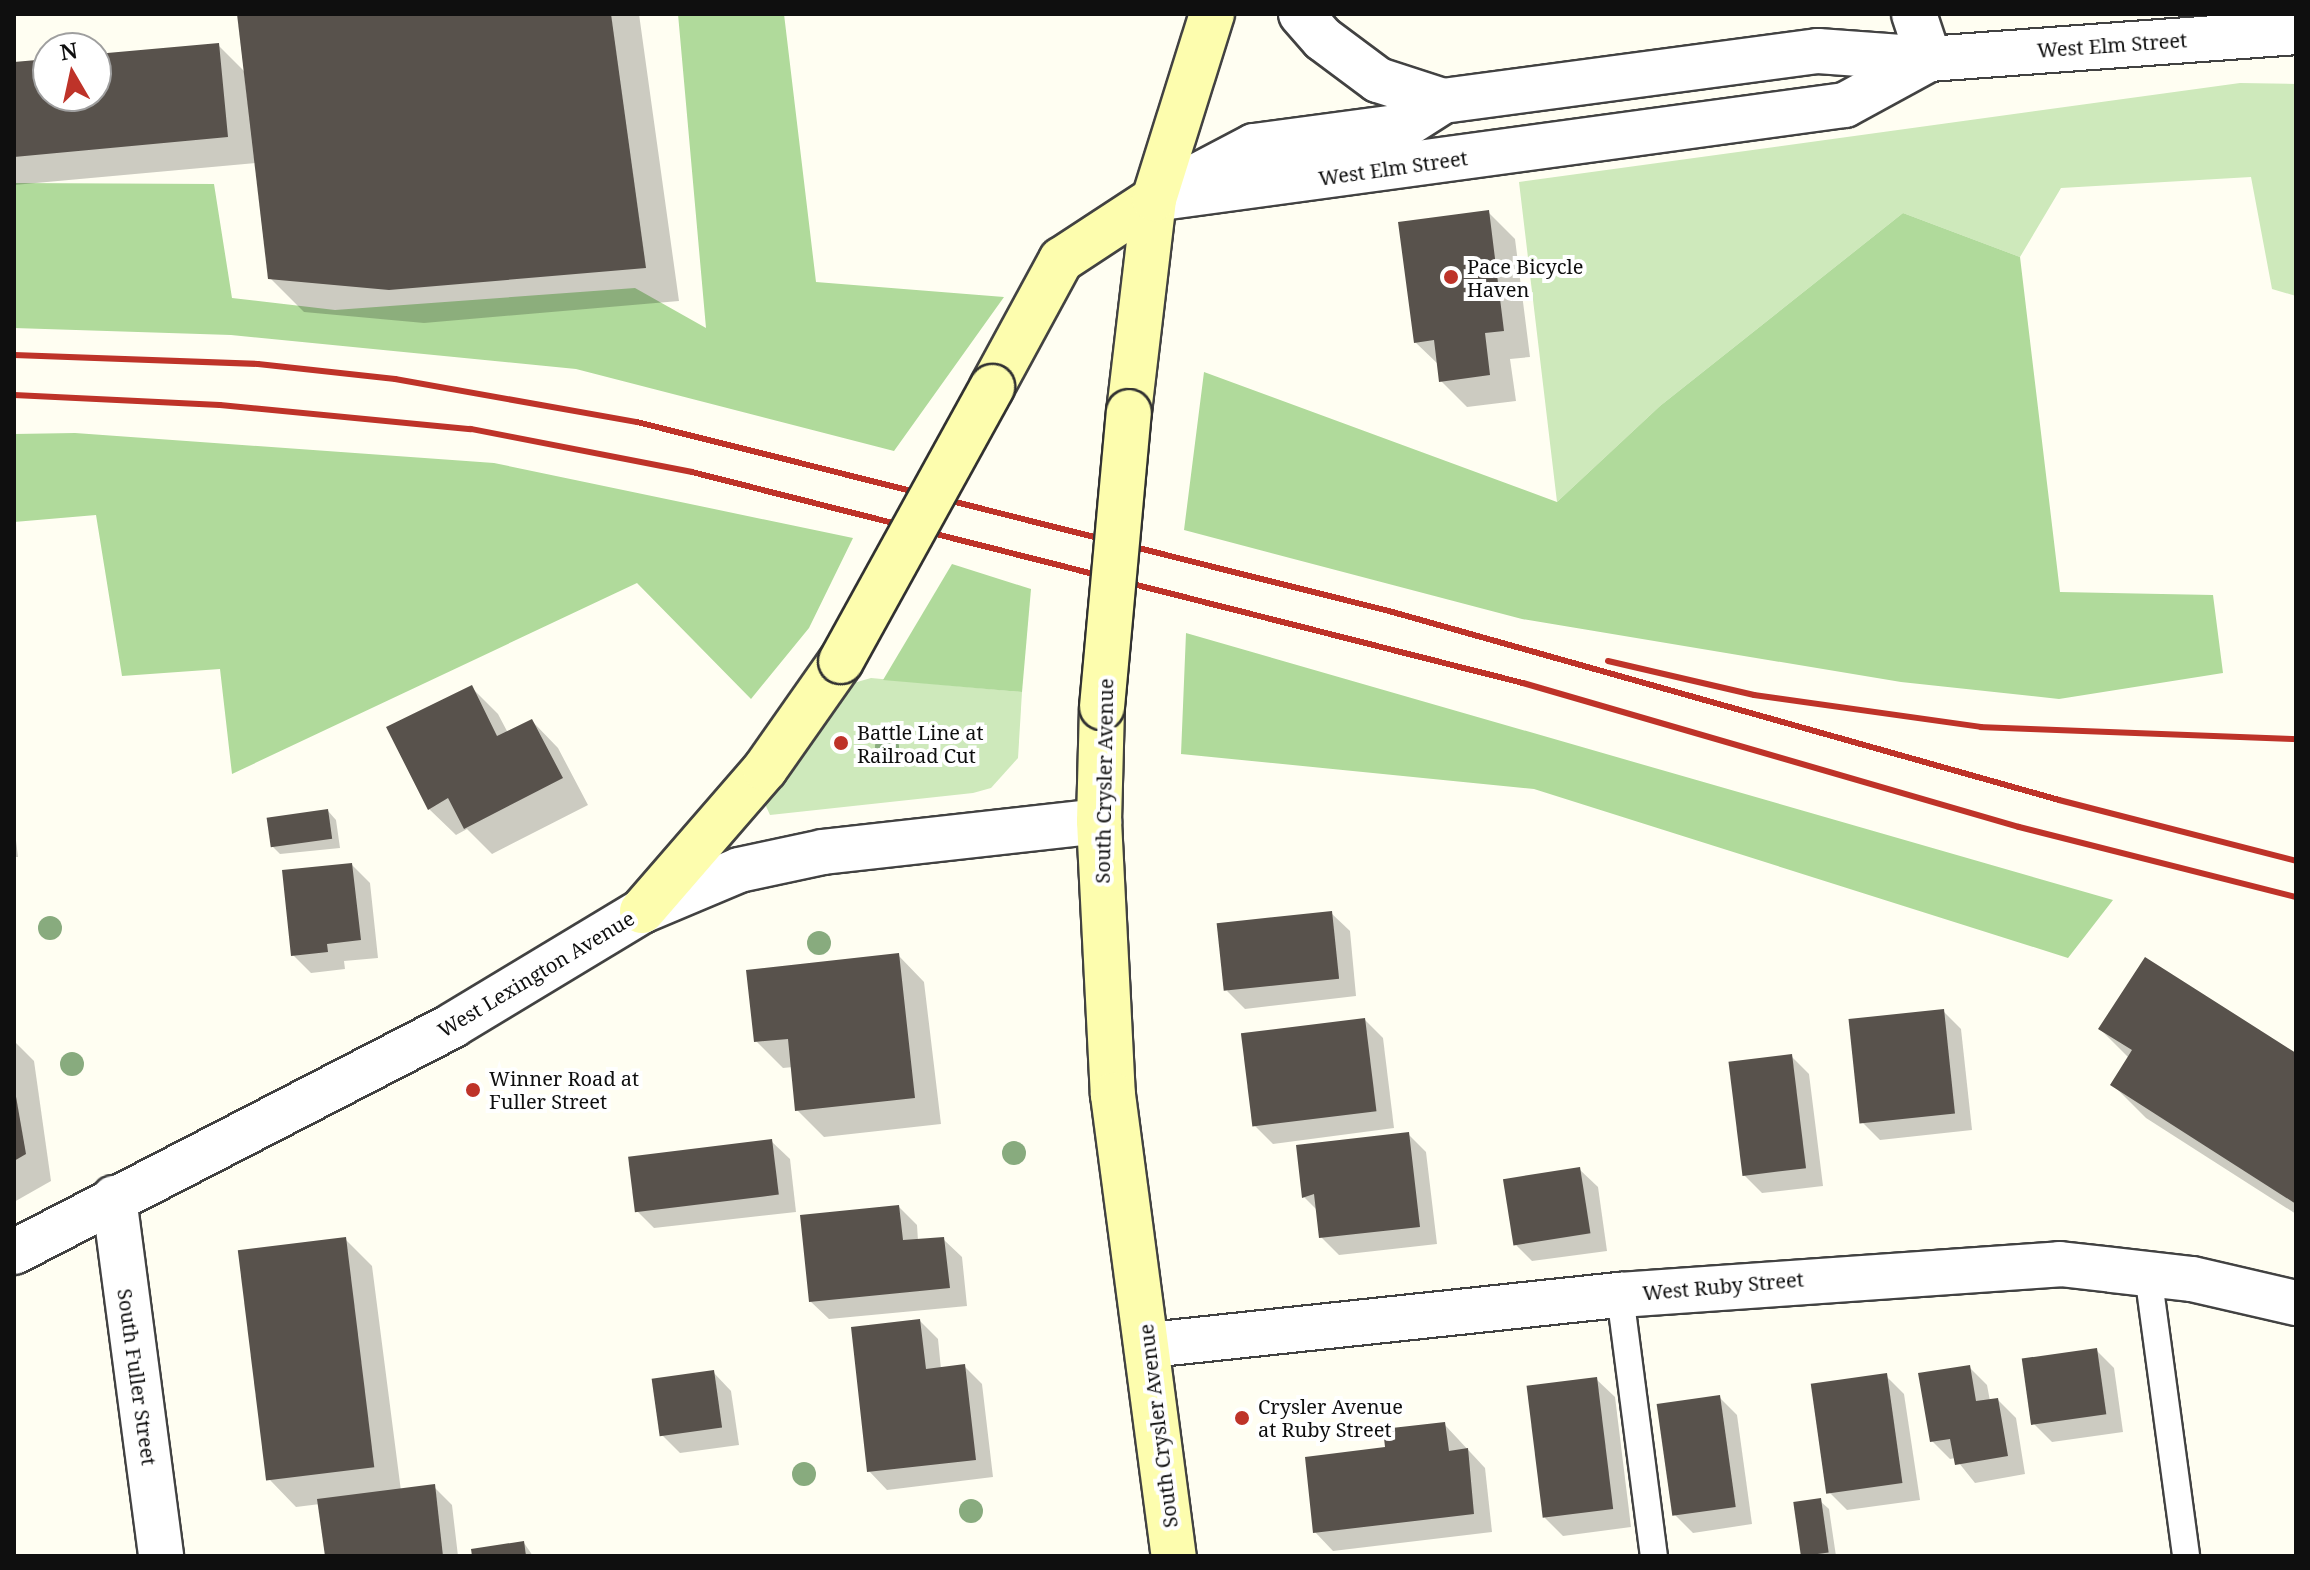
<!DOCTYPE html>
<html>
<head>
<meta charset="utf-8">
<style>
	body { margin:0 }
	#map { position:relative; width:2310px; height:1570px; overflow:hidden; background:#fffef2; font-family:"Noto Serif",serif }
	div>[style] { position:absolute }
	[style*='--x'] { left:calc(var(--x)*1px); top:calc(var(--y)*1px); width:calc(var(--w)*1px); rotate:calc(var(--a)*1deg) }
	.green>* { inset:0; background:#cee9bb }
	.forest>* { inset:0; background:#b0da9b }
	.shadow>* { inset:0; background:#0003 }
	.building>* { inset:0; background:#58524c; transform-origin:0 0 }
	.roads { filter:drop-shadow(2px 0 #424242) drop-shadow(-2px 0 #424242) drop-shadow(0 2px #424242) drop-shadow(0 -2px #424242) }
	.service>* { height:26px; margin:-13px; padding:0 13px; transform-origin:13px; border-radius:13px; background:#fff }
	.minor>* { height:44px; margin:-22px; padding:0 22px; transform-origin:22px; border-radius:22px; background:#fff }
	.tertiary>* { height:44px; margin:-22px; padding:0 22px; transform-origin:22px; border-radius:22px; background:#fff }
	.secondary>* { height:44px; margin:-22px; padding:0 22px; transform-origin:22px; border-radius:22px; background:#fdfdae }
	.rail>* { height:6px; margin:-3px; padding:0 3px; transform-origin:3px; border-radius:3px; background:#be3329 }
	.bridges { filter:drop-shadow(2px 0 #313131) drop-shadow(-2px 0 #313131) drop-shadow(0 2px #313131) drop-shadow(0 -2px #313131) }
	.secondary-bridge>* { height:44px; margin:-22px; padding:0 22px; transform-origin:22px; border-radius:22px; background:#fdfdae }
	.trees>* { width:24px; height:24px; margin:-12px; border-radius:50%; background:#88ab7e }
	.dots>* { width:22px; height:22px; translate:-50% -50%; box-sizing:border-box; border:4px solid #fff; border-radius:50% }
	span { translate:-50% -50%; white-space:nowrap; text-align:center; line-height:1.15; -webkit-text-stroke:8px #fff; paint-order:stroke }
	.street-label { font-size:20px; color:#0f0f0f }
	.poi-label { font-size:20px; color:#0f0f0f }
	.left { translate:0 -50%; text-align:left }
	.frame { position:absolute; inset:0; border:16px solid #0f0f0f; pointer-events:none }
	.north { position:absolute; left:32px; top:32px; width:80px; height:80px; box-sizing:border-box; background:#fff; border:2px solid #9f9f9f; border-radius:50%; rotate:351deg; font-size:22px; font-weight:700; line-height:32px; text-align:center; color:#0f0f0f }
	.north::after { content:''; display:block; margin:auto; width:28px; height:36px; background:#be3329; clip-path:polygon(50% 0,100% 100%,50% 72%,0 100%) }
</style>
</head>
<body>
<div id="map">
	<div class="green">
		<i style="clip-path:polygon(2240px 83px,2296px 84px,2296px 296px,2272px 289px,2251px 177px,2061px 188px,2020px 257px,1903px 213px,1660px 406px,1557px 502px,1519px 182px)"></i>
		<i style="clip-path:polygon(871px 678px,1022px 692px,1018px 758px,991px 788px,973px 793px,770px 815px,765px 804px,850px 684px)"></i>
	</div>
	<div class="forest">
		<i style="clip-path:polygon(678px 14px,784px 14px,816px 282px,1004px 297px,894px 451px,576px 369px,231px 335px,14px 328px,14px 183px,214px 184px,232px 298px,335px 310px,635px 288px,706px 328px)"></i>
		<i style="clip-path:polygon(1903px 213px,2020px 257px,2060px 592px,2213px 595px,2223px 673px,2059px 699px,1901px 682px,1522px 619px,1184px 530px,1204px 372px,1557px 502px,1660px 406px)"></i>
		<i style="clip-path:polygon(75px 433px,494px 463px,853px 538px,809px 628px,751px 699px,637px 583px,232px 774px,220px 669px,122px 676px,96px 515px,14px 522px,14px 434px)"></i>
		<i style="clip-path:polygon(952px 564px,1031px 589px,1022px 692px,883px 680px)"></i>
		<i style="clip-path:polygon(1186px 633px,2113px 900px,2068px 958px,1534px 789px,1181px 754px)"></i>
	</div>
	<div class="shadow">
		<i style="clip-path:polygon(239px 14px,639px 14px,679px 301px,424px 323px,304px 312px,270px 278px,256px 163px,14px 185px,14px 64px,48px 61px,48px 96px,96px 96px,96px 56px,218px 45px,246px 73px)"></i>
		<i style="clip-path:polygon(1488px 212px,1515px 239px,1530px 357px,1510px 359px,1516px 401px,1467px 407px,1441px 381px,1439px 365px,1415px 342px)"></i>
		<i style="clip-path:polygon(471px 687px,498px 714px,508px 733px,532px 721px,558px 748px,588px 805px,492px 854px,467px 829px,456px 835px,429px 809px)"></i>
		<i style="clip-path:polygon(328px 811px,336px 820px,340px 848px,280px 854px,271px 845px)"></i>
		<i style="clip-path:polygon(14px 824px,18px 857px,14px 857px)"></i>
		<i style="clip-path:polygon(352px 865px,370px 883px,378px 958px,344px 961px,345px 969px,311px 973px,293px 955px)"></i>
		<i style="clip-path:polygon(1331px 913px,1350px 931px,1356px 996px,1245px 1009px,1227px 991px)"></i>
		<i style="clip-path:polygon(898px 955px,924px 982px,941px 1124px,824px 1137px,797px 1110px,793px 1067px,783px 1068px,756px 1041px)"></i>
		<i style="clip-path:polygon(1943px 1011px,1961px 1029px,1972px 1130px,1880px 1140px,1862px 1122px)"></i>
		<i style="clip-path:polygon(1365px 1020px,1383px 1038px,1394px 1128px,1273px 1144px,1255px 1126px)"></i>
		<i style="clip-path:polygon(2100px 1029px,2296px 1055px,2296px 1214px,2146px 1118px,2112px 1084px,2129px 1058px)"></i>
		<i style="clip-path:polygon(14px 1041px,34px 1061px,51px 1181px,14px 1202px)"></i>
		<i style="clip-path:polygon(1791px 1056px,1809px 1074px,1823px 1186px,1762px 1193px,1744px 1175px)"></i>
		<i style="clip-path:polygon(1408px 1134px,1426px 1152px,1437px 1244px,1339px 1255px,1321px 1237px,1318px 1211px,1304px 1197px)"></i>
		<i style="clip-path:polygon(771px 1141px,790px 1159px,796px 1212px,654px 1228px,636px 1210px)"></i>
		<i style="clip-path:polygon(1579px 1169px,1598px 1187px,1607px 1251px,1532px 1261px,1514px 1243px)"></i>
		<i style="clip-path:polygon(899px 1207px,917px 1225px,918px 1241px,943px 1239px,962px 1257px,967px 1306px,829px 1319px,810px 1301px)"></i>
		<i style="clip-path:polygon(345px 1239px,372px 1266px,401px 1491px,434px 1487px,452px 1505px,458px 1556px,327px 1556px,320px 1504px,296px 1507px,270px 1480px)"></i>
		<i style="clip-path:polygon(920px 1321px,938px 1339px,941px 1369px,964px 1366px,982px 1384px,993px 1477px,887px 1490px,869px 1471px)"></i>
		<i style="clip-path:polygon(2096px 1350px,2114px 1368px,2123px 1432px,2052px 1442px,2034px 1424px)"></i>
		<i style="clip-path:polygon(1969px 1367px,1987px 1385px,1990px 1401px,1998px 1400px,2016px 1418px,2025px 1474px,1975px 1483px,1955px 1458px,1950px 1459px,1932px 1441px)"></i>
		<i style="clip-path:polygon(713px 1372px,731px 1391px,739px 1445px,680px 1453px,662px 1435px)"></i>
		<i style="clip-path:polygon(1886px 1376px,1904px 1394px,1920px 1500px,1847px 1510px,1829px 1492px)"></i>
		<i style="clip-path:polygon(1596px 1379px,1615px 1397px,1631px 1527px,1563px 1536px,1545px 1518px)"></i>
		<i style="clip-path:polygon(1719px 1397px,1737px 1415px,1752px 1524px,1693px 1533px,1675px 1515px)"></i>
		<i style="clip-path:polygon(1444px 1424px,1485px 1468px,1492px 1532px,1333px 1551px,1315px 1532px,1388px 1449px)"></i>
		<i style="clip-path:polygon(1820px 1501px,1829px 1509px,1836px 1556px,1804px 1556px)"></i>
		<i style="clip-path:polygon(524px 1543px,533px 1556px,474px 1556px)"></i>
	</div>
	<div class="building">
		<i style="clip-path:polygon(237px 14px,611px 14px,646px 268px,389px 290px,268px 279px)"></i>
		<i style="clip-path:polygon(219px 43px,228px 137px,14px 157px,14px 62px,48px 59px,48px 96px,96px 96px,96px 54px)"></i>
		<i style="clip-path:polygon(1489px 210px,1504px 331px,1485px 333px,1490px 375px,1439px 382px,1434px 340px,1414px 343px,1398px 222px)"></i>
		<i style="clip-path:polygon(472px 685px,497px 736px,532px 719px,563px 778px,464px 829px,448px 798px,428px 810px,386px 727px)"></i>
		<i style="left:328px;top:809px;width:30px;height:62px;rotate:82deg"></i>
		<i style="clip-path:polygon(352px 863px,361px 940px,327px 944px,328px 952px,291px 956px,282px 870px)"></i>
		<i style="left:1332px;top:911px;width:68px;height:116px;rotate:84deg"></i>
		<i style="clip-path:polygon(899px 953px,915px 1098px,795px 1111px,788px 1039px,754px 1042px,746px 970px)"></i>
		<i style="clip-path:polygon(2145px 957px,2296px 1053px,2296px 1204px,2110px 1085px,2132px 1050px,2098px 1029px)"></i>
		<i style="left:1944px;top:1009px;width:105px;height:96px;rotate:84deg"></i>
		<i style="left:1365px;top:1018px;width:94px;height:125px;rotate:83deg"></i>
		<i style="left:1792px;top:1054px;width:115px;height:64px;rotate:83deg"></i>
		<i style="clip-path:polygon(14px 1085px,26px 1154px,14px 1161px)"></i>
		<i style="clip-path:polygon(1409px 1132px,1420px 1227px,1319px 1238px,1314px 1194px,1302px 1198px,1296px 1145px)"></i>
		<i style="left:772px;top:1139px;width:56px;height:145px;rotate:83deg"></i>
		<i style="left:1580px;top:1167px;width:67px;height:78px;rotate:81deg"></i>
		<i style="clip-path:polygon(899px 1205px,903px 1240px,944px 1237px,950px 1288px,809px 1302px,800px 1215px)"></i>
		<i style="left:346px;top:1237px;width:232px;height:109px;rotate:83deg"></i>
		<i style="clip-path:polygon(920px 1319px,926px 1369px,965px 1364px,976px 1460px,867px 1472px,851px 1327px)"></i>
		<i style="left:2097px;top:1348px;width:67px;height:76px;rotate:82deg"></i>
		<i style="clip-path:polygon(1970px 1365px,1976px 1401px,1998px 1398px,2008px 1456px,1955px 1465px,1950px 1439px,1930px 1442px,1918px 1373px)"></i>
		<i style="left:714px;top:1370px;width:58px;height:63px;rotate:82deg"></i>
		<i style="left:1887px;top:1373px;width:111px;height:77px;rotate:82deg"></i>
		<i style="left:1597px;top:1377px;width:133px;height:71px;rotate:83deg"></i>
		<i style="left:1720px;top:1395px;width:113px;height:64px;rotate:82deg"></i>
		<i style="clip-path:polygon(1445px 1422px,1449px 1451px,1468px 1448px,1474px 1514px,1313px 1533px,1305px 1457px,1385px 1447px,1383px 1429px)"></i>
		<i style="clip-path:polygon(435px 1484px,443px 1556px,325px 1556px,317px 1499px)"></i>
		<i style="left:1821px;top:1498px;width:55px;height:28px;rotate:82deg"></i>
		<i style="clip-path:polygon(524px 1541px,526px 1556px,472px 1556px,471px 1549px)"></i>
	</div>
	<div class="roads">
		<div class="service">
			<i style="--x:2148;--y:1274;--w:285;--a:82.3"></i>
			<i style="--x:1620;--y:1295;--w:263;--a:82.6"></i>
		</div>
		<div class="minor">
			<i style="--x:1914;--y:14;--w:47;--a:71.6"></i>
			<i style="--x:114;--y:1198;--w:361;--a:82.5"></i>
			<i style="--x:1150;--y:1345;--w:473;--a:-6.1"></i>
			<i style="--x:1620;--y:1295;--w:441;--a:-4"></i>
			<i style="--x:2060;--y:1264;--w:133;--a:6.5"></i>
			<i style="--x:2192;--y:1279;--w:107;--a:13"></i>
		</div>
		<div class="tertiary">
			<i style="--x:1301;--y:14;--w:33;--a:49"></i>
			<i style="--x:1323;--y:39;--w:69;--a:36.7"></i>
			<i style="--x:1378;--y:80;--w:68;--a:17.9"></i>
			<i style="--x:1443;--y:101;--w:378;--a:-7.6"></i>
			<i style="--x:1818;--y:51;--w:111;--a:4.1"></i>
			<i style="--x:1929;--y:59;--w:368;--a:-4.2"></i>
			<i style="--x:1178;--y:186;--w:86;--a:-27.8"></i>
			<i style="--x:1254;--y:146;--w:151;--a:-7.6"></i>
			<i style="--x:1404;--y:126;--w:46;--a:-32.7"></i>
			<i style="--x:1154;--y:199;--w:697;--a:-7.75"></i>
			<i style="--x:1845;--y:105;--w:96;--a:-28.7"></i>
			<i style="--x:14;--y:1252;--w:494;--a:-27.3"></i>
			<i style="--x:453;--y:1025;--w:221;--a:-31.1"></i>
			<i style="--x:642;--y:911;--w:105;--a:-22.9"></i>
			<i style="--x:739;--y:870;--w:86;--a:-12.1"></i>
			<i style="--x:823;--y:852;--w:278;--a:-6.4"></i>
		</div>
		<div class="secondary">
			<i style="--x:992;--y:387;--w:145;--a:-61.5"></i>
			<i style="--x:1061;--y:260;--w:111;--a:-33.3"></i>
			<i style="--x:1129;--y:412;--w:214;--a:-83.3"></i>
			<i style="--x:1154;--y:199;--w:194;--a:-72.6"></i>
			<i style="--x:1102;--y:707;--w:114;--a:91.5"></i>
			<i style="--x:1099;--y:821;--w:274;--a:87.1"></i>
			<i style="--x:1113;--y:1095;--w:465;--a:82.5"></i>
			<i style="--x:642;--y:911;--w:188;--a:-49.1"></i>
			<i style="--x:765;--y:769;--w:132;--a:-54.9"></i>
		</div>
	</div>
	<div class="rail">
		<i style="--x:14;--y:355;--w:244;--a:2.1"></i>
		<i style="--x:258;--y:364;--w:138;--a:6.2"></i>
		<i style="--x:395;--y:379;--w:246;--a:10.1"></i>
		<i style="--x:637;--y:422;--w:775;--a:14.11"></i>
		<i style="--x:1389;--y:611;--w:696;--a:15.75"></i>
		<i style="--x:2059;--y:800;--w:245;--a:14.4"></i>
		<i style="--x:14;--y:395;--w:206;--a:2.8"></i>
		<i style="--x:220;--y:405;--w:252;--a:5.5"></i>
		<i style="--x:471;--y:429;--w:225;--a:11"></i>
		<i style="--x:692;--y:472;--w:857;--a:14.25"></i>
		<i style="--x:1523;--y:683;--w:516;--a:16.19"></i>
		<i style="--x:2019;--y:827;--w:286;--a:14.2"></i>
		<i style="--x:1608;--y:661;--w:150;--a:13.1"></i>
		<i style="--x:1754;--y:695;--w:229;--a:8"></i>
		<i style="--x:1981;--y:727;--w:315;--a:2.2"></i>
	</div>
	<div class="bridges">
		<div class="secondary-bridge">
			<i style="--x:841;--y:661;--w:313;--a:-61.1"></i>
			<i style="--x:1102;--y:707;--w:296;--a:-84.8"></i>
		</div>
	</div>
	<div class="trees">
		<i style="left:887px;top:747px"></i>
		<i style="left:50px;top:928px"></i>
		<i style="left:819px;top:943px"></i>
		<i style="left:72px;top:1064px"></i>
		<i style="left:1014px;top:1153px"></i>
		<i style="left:804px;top:1474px"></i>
		<i style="left:971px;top:1511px"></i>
	</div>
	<div class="dots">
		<i style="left:1451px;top:277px;background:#be3329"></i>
		<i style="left:841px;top:743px;background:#be3329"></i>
		<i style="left:473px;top:1090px;background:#be3329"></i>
		<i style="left:1242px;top:1418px;background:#be3329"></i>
	</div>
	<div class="street-label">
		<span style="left:2112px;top:45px;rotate:-4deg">West Elm Street</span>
		<span style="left:1393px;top:168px;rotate:-8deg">West Elm Street</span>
		<span style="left:1104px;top:781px;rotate:-89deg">South Crysler Avenue</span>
		<span style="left:536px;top:974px;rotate:-31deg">West Lexington Avenue</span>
		<span style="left:1723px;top:1286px;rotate:-5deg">West Ruby Street</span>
		<span style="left:137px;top:1377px;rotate:82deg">South Fuller Street</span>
		<span style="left:1158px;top:1426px;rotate:-97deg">South Crysler Avenue</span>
	</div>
	<div class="poi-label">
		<span class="left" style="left:1467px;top:278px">Pace Bicycle<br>Haven</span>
		<span class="left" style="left:857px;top:744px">Battle Line at<br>Railroad Cut</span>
		<span class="left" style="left:489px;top:1090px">Winner Road at<br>Fuller Street</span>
		<span class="left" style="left:1258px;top:1418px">Crysler Avenue<br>at Ruby Street</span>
	</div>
	<div class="frame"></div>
	<div class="north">N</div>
</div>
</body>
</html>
